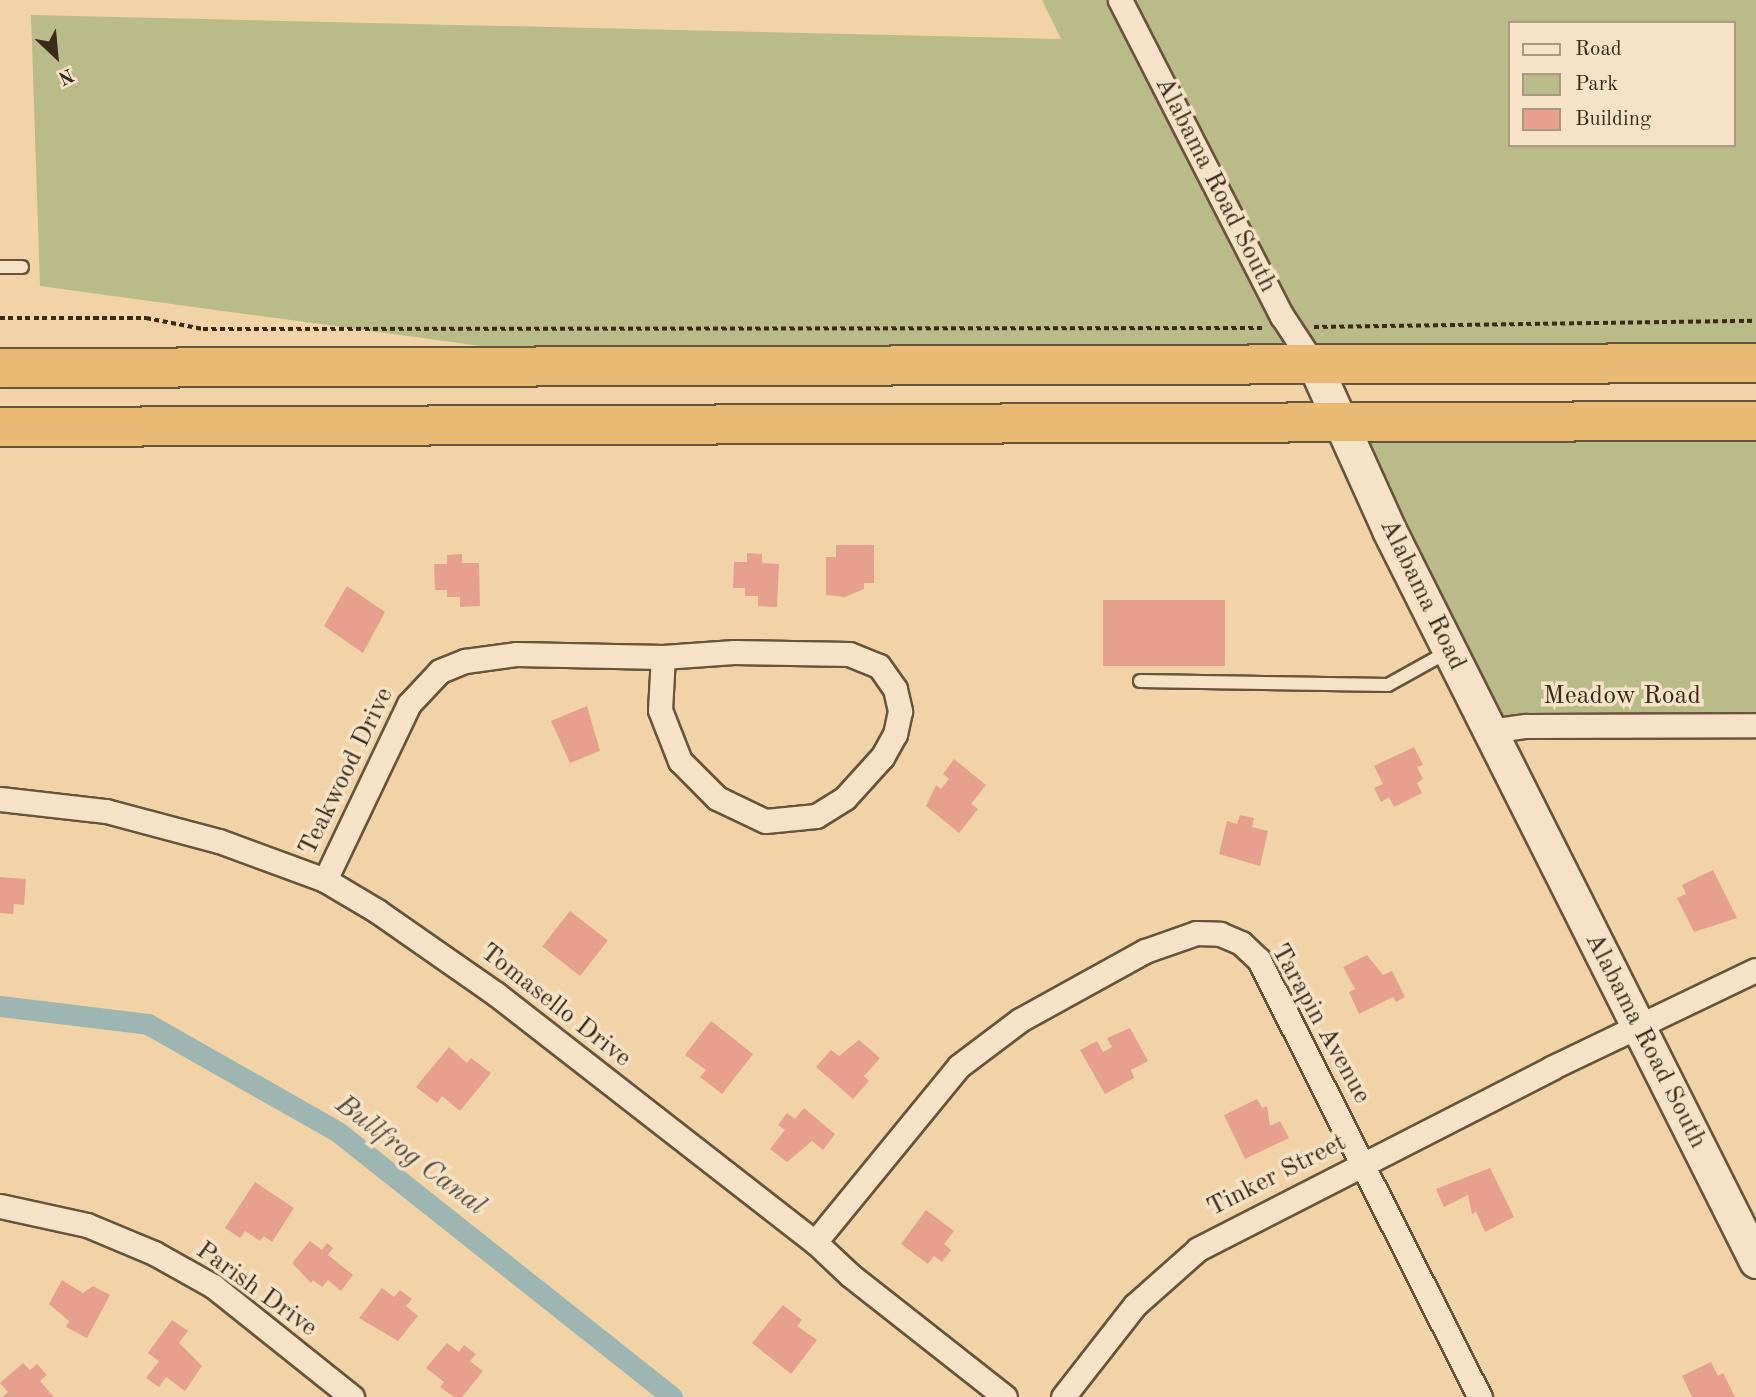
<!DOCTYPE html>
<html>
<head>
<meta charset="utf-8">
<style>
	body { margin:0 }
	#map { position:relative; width:1756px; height:1397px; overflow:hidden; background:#f1d3a7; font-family:"Old Standard TT",serif }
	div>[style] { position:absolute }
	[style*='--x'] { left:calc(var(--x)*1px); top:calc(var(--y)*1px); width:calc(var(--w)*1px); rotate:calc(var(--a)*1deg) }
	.green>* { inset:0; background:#b9bc88 }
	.canal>* { height:21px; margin:-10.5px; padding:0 10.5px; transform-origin:10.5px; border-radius:10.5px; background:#9eb6b1 }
	.building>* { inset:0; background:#e5a18e; transform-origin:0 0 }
	.path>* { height:3.5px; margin-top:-1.75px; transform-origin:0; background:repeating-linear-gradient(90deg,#3a2a17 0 5px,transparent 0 8.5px) }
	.roads { filter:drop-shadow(2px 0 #68543b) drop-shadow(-2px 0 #68543b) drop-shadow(0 2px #68543b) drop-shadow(0 -2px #68543b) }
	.lane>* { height:12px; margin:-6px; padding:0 6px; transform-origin:6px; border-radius:6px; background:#f6e2c6 }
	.street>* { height:23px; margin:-11.5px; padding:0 11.5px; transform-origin:11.5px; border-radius:11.5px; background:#f6e2c6 }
	.secondary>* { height:33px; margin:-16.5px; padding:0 16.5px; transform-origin:16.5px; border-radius:16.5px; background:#f6e2c6 }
	.highway>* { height:38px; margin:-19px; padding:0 19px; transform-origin:19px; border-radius:19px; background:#e8ba74 }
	span { translate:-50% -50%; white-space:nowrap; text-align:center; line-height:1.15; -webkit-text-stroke:7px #f6e2c6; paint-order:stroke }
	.street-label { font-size:26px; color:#3a2a17 }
	.water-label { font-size:28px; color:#534d3e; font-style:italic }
	.legend { position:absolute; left:1508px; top:21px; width:228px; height:126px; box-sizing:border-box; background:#f6e2c6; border:2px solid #ab9880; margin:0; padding:9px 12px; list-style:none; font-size:21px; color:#3a2a17 }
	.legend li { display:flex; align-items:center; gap:14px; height:35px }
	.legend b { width:35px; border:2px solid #ab9880 }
	.north { position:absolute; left:21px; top:21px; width:70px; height:70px; -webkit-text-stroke:5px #f6e2c6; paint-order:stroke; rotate:154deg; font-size:19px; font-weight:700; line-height:28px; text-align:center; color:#3a2a17 }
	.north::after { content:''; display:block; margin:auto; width:24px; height:32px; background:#3a2a17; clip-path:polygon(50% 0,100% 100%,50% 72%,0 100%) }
</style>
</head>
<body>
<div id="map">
	<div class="green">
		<i style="clip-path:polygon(evenodd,1042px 0,1756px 0,1756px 351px,525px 352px,40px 286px,31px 15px,1061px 39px,1042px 0,1509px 23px,1733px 23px,1733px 145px,1509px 145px,1509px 23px)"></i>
		<i style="clip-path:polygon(1756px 433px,1756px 731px,1506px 740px,1358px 434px)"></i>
	</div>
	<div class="canal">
		<i style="--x:0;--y:1006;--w:149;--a:6.9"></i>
		<i style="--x:148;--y:1024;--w:219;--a:29.6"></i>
		<i style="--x:338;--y:1132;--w:426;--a:38.4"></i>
	</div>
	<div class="building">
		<i style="clip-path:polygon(836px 545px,874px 545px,874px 583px,864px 583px,864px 589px,845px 597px,826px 595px,826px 557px,836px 557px)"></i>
		<i style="clip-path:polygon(747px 553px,762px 554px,762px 563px,779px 564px,777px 607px,758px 606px,758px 596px,745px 596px,745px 588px,733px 588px,734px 562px,747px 562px)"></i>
		<i style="clip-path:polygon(462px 554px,462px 563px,479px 563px,480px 606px,460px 607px,460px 597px,447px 597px,447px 590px,435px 590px,434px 564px,447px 564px,447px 555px)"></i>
		<i style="clip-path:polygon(347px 586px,385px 612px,363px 653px,324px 626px)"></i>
		<i style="left:1225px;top:600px;width:66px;height:122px;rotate:90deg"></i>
		<i style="clip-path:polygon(587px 706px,600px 751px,570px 763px,551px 721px)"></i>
		<i style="clip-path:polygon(1414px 747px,1423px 765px,1417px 767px,1423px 779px,1417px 783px,1422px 793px,1394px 807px,1389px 797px,1381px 802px,1374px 788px,1383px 784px,1374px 766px)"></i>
		<i style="clip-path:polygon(954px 759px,986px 785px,971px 804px,978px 809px,959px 833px,926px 806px,936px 785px,941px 789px,949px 779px,943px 774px)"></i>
		<i style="clip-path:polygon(1240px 815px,1254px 818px,1252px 827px,1268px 831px,1260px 866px,1219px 854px,1227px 821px,1237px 824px)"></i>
		<i style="clip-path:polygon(1713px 870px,1737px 918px,1694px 932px,1677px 898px,1686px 894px,1682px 885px)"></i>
		<i style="clip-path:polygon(0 877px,26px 879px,24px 905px,14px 904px,13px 914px,0 913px)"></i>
		<i style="left:570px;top:911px;width:48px;height:45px;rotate:38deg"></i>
		<i style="clip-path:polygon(1367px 955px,1383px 975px,1392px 971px,1405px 997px,1396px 1002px,1393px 997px,1359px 1014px,1349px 992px,1355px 989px,1343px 967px)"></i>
		<i style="clip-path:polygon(711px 1021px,753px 1054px,722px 1094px,700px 1077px,706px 1070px,685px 1055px)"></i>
		<i style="clip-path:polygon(1130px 1028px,1148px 1061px,1131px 1070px,1134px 1078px,1105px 1094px,1080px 1050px,1097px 1041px,1103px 1052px,1112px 1047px,1107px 1038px)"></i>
		<i style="clip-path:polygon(859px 1040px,880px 1058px,864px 1076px,869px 1081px,853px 1099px,816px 1067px,831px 1050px,839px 1056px)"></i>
		<i style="clip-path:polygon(449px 1047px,467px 1063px,471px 1058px,491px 1073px,460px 1111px,442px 1096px,437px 1103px,416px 1087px)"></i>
		<i style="clip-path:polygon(1257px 1099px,1262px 1108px,1267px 1106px,1270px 1126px,1280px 1121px,1289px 1138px,1245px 1159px,1224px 1115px)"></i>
		<i style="clip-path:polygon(804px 1108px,835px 1134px,823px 1150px,812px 1141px,787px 1162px,770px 1149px,785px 1130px,778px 1125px,787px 1113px,795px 1119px)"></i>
		<i style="clip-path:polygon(1490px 1168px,1514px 1217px,1485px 1232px,1476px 1212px,1472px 1214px,1468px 1195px,1444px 1207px,1436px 1189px)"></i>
		<i style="clip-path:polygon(255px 1182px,294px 1208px,272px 1242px,264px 1236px,260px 1241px,245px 1231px,240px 1238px,225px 1228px)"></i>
		<i style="clip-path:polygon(926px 1210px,954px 1231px,944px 1244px,951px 1250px,942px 1262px,934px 1256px,928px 1264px,901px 1244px)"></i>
		<i style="clip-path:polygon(310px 1241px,322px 1250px,327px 1243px,333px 1248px,328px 1255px,353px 1275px,341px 1291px,328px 1280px,322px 1287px,313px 1280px,311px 1283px,292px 1263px)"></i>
		<i style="clip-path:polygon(62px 1280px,83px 1293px,93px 1286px,110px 1295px,87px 1338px,66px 1327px,69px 1321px,49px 1304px)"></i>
		<i style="clip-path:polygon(382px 1288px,394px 1297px,400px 1290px,412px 1299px,406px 1306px,418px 1316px,398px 1341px,359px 1318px)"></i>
		<i style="clip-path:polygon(783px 1305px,802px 1320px,797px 1326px,817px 1340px,791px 1374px,752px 1343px)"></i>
		<i style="clip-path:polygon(172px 1320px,188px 1331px,179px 1343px,202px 1366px,185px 1391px,166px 1377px,159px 1387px,146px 1378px,159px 1361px,148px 1353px)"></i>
		<i style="clip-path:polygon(447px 1343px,459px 1352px,464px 1345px,476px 1354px,470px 1361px,483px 1371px,462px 1397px,454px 1397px,440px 1387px,444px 1382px,426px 1368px)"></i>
		<i style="clip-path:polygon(1711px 1362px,1718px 1376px,1723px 1373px,1735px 1397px,1692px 1397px,1682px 1376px)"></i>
		<i style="clip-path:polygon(23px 1363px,30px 1370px,37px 1364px,47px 1375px,40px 1381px,54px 1397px,2px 1397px,8px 1392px,0 1383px)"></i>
	</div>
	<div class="path">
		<i style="--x:0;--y:318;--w:146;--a:0"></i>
		<i style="--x:146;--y:318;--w:58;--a:10.9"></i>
		<i style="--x:203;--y:329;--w:1061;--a:-0.05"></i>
		<i style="--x:1314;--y:327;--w:442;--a:-0.8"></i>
	</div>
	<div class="roads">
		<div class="lane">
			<i style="--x:0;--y:267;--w:22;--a:0"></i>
			<i style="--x:1140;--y:681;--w:248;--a:0.9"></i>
			<i style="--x:1388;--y:685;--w:70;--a:-29.1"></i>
		</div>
		<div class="street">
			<i style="--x:1120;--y:0;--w:355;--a:62.9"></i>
			<i style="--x:1282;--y:316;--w:62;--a:56.8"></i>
			<i style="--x:734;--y:652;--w:115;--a:1"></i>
			<i style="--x:849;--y:654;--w:32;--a:22"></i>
			<i style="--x:879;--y:666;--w:28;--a:55"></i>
			<i style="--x:895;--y:689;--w:23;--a:77"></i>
			<i style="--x:900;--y:711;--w:24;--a:102"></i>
			<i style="--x:895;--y:734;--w:26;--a:119"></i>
			<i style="--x:882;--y:757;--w:55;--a:132.1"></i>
			<i style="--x:845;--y:798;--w:34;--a:148"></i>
			<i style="--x:816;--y:816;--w:51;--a:174.4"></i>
			<i style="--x:765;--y:821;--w:53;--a:-154.4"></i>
			<i style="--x:717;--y:798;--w:52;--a:-135"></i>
			<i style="--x:680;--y:761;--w:55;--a:-111.4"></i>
			<i style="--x:660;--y:710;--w:53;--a:-86.8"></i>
			<i style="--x:663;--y:657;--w:71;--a:-4"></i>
			<i style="--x:1489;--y:731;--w:37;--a:-8"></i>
			<i style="--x:1526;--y:726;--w:230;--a:-0.2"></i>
			<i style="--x:0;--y:799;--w:107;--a:6.5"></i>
			<i style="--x:106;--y:811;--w:117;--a:14.9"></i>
			<i style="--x:219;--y:841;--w:113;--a:20.2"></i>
			<i style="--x:325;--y:880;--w:61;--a:30.8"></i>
			<i style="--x:377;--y:911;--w:145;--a:34.9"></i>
			<i style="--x:496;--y:994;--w:404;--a:37.9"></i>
			<i style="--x:815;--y:1242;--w:48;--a:43.3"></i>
			<i style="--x:850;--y:1275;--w:197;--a:38.2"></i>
			<i style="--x:325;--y:880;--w:195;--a:-64.5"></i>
			<i style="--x:409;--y:704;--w:45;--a:-46.8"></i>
			<i style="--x:440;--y:671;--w:27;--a:-22"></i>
			<i style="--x:465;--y:661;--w:51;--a:-7.8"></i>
			<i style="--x:516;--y:654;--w:147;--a:1.2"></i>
			<i style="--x:0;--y:1206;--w:89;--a:12.3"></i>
			<i style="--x:87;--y:1225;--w:73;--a:22.7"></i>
			<i style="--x:154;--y:1253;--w:68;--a:29.2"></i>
			<i style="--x:213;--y:1286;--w:178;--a:38.6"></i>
			<i style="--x:815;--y:1242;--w:227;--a:-50.7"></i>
			<i style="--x:959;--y:1066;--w:76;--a:-37"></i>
			<i style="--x:1020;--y:1020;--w:143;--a:-28.9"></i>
			<i style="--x:1145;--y:951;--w:54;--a:-19.4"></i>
			<i style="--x:1196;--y:933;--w:24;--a:2"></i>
			<i style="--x:1220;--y:934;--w:23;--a:23"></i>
			<i style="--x:1241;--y:943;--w:25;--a:43"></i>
			<i style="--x:1259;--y:960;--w:490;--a:63.2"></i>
			<i style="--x:1063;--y:1397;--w:117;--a:-52"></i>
			<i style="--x:1135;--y:1305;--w:84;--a:-41.6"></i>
			<i style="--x:1198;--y:1249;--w:397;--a:-27.1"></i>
			<i style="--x:1551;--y:1068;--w:227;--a:-25.6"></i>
		</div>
		<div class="secondary">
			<i style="--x:1316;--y:368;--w:178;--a:65.7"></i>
			<i style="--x:1389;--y:530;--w:818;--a:63.34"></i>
		</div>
		<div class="highway">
			<i style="--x:0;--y:368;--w:1756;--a:-0.16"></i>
			<i style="--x:0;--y:427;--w:1756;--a:-0.2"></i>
		</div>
	</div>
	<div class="street-label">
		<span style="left:1215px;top:185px;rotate:63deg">Alabama Road South</span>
		<span style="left:1422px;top:595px;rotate:64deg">Alabama Road</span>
		<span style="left:1622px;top:697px">Meadow Road</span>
		<span style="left:347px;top:772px;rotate:-64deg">Teakwood Drive</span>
		<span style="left:555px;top:1006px;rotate:38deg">Tomasello Drive</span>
		<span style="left:1320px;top:1024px;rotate:61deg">Tarapin Avenue</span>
		<span style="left:1645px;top:1041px;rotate:63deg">Alabama Road South</span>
		<span style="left:1277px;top:1176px;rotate:-27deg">Tinker Street</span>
		<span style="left:256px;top:1290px;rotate:36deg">Parish Drive</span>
	</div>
	<div class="water-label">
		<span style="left:410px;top:1156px;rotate:37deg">Bullfrog Canal</span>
	</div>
	<ul class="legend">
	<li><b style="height:9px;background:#f6e2c6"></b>Road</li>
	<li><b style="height:19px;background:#b9bc88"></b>Park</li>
	<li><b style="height:19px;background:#e5a18e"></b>Building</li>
	</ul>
	<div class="north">N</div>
</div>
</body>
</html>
